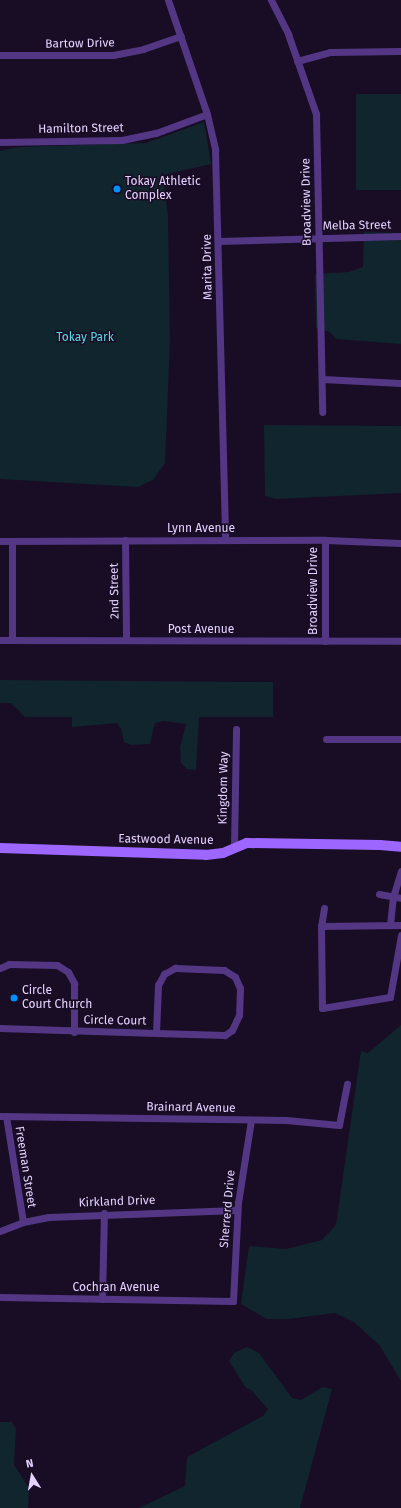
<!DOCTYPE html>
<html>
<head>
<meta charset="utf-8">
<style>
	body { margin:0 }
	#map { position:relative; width:401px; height:1508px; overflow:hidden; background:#180d24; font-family:"Fira Sans",sans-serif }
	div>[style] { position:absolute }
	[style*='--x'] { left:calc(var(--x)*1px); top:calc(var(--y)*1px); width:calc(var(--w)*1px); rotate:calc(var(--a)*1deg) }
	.green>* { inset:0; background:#10252e; transform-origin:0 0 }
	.street>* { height:7px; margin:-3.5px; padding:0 3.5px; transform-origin:3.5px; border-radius:3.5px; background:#533784 }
	.secondary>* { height:10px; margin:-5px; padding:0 5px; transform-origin:5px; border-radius:5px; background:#9d67ff }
	.dots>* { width:11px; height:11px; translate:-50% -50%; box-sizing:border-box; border:2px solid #180d24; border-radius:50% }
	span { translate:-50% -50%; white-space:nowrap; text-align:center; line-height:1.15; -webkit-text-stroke:3px #180d24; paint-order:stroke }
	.street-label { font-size:12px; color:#e5d0ff }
	.poi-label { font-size:12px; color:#e5d0ff }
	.left { translate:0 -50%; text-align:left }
	.park-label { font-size:12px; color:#58d8e3 }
	.north { position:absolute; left:12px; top:1456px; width:40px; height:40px; -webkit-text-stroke:3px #180d24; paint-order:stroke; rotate:349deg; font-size:11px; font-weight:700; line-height:16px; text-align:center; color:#e5d0ff }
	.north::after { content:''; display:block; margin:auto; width:14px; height:18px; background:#e5d0ff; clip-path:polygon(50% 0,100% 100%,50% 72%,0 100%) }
</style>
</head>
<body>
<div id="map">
	<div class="green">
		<i style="left:401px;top:94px;width:96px;height:45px;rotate:90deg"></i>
		<i style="clip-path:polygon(204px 122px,211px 164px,163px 175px,168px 217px,170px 341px,165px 463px,153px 480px,138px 487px,0 479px,0 151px,19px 147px,146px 143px)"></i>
		<i style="clip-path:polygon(364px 232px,401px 233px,401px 344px,336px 339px,330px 332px,316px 328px,315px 274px,349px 272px,363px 267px)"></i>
		<i style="clip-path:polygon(264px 425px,401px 426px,401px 493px,276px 499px,265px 496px)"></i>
		<i style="clip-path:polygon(0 680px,273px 682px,273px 717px,199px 717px,196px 770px,187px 769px,181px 763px,180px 747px,186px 724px,164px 721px,155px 723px,150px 744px,131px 745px,124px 742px,121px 729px,117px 723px,72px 727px,72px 717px,25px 717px,11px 703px,0 703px)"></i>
		<i style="clip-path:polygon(401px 1025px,401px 1381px,380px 1346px,354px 1322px,335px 1313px,288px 1319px,267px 1319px,241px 1304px,249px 1246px,286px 1249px,322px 1240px,336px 1225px,361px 1051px,368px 1053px)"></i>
		<i style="clip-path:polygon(247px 1347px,259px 1353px,292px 1398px,301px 1400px,323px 1387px,332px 1389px,300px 1508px,139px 1508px,185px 1486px,187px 1457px,263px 1416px,268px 1409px,251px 1390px,246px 1388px,229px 1361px,234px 1353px)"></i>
		<i style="clip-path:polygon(0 1422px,12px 1422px,16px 1429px,14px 1465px,29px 1488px,28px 1508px,0 1508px)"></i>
	</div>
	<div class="street">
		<i style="--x:168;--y:0;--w:120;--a:71.1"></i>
		<i style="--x:207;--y:114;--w:37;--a:77"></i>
		<i style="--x:215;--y:150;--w:390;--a:88.5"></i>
		<i style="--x:271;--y:0;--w:38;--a:63"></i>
		<i style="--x:288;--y:34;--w:85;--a:70.7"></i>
		<i style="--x:316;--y:114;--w:298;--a:88.8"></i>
		<i style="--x:0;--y:55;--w:113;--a:0"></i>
		<i style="--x:113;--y:55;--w:31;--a:-11"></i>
		<i style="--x:143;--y:49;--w:40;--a:-18.9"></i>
		<i style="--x:297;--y:61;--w:34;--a:-15"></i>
		<i style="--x:330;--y:52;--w:71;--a:-0.8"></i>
		<i style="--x:0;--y:142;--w:122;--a:-0.9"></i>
		<i style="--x:122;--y:140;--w:35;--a:-12"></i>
		<i style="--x:156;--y:133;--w:54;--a:-20.4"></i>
		<i style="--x:218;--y:241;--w:183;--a:-1.6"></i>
		<i style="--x:322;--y:379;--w:79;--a:2.9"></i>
		<i style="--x:125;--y:540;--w:100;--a:89.4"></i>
		<i style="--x:325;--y:540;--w:101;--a:90"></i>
		<i style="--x:0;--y:541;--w:325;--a:-0.2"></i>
		<i style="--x:325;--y:540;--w:76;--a:2.3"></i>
		<i style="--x:12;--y:541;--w:99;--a:90"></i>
		<i style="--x:0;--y:640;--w:401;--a:0.1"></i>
		<i style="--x:326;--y:739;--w:75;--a:0"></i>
		<i style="--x:234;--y:847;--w:118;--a:-89"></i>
		<i style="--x:379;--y:894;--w:22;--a:10"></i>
		<i style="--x:324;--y:908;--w:18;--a:99"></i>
		<i style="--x:321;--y:926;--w:82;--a:89.3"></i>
		<i style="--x:322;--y:1008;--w:69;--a:-9.2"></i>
		<i style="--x:390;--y:997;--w:63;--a:-79.9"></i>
		<i style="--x:390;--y:925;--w:28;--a:-84"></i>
		<i style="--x:393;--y:897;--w:27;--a:-73"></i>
		<i style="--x:321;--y:926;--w:80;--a:-0.7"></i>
		<i style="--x:0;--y:968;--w:10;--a:-24"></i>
		<i style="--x:9;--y:964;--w:48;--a:1.2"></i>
		<i style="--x:57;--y:965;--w:13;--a:32"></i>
		<i style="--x:68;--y:972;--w:13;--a:61"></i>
		<i style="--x:74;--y:983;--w:49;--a:90"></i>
		<i style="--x:175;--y:968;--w:49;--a:2.3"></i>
		<i style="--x:224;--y:970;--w:13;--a:32"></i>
		<i style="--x:235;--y:977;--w:12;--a:66"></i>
		<i style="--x:240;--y:988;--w:27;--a:92"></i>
		<i style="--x:239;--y:1015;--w:17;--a:115"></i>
		<i style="--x:232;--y:1030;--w:9;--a:144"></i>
		<i style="--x:225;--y:1035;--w:69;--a:-178.3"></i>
		<i style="--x:156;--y:1033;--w:48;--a:-87.6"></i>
		<i style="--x:158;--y:985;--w:13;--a:-61"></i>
		<i style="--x:164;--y:974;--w:13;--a:-29"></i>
		<i style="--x:0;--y:1028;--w:156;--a:1.8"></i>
		<i style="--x:0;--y:1116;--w:286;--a:0.8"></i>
		<i style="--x:286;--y:1120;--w:53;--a:5.4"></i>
		<i style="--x:339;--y:1125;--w:42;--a:-79"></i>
		<i style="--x:6;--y:1116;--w:107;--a:80.9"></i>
		<i style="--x:0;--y:1231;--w:25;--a:-21"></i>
		<i style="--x:23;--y:1222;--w:26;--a:-11"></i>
		<i style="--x:49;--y:1217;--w:188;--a:-2.1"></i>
		<i style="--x:0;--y:1297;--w:233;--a:1"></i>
		<i style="--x:233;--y:1301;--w:98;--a:-87.1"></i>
		<i style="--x:238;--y:1203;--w:84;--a:-81.1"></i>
		<i style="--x:102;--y:1299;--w:86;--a:-88.7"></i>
	</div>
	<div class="secondary">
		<i style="--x:0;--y:848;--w:206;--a:1.9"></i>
		<i style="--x:206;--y:855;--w:17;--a:-7"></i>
		<i style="--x:223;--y:853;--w:26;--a:-23"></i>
		<i style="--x:247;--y:843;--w:133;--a:0.9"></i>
		<i style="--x:380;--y:845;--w:21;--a:5"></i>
	</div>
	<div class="dots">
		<i style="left:117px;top:189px;background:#008ffb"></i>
		<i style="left:14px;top:998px;background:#008ffb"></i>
	</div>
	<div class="street-label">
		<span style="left:80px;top:44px;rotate:-1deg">Bartow Drive</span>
		<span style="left:81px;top:129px;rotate:-1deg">Hamilton Street</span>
		<span style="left:307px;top:202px;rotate:-91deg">Broadview Drive</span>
		<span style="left:357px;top:226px;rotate:-1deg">Melba Street</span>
		<span style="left:208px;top:267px;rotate:-91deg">Marita Drive</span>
		<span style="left:201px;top:529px">Lynn Avenue</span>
		<span style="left:115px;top:591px;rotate:-91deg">2nd Street</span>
		<span style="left:314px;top:591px;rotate:-90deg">Broadview Drive</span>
		<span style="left:201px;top:630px">Post Avenue</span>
		<span style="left:224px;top:788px;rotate:-89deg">Kingdom Way</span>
		<span style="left:166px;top:840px;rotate:1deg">Eastwood Avenue</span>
		<span style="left:115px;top:1021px;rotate:1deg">Circle Court</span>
		<span style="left:191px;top:1108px;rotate:1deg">Brainard Avenue</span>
		<span style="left:25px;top:1167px;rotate:81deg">Freeman Street</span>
		<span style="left:117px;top:1202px;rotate:-2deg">Kirkland Drive</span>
		<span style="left:228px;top:1209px;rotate:-85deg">Sherrerd Drive</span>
		<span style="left:116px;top:1288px">Cochran Avenue</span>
	</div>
	<div class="poi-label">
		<span class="left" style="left:125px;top:189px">Tokay Athletic<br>Complex</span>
		<span class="left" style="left:22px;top:998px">Circle<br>Court Church</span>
	</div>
	<div class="park-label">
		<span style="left:85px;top:338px">Tokay Park</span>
	</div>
	<div class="north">N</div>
</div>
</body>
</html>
